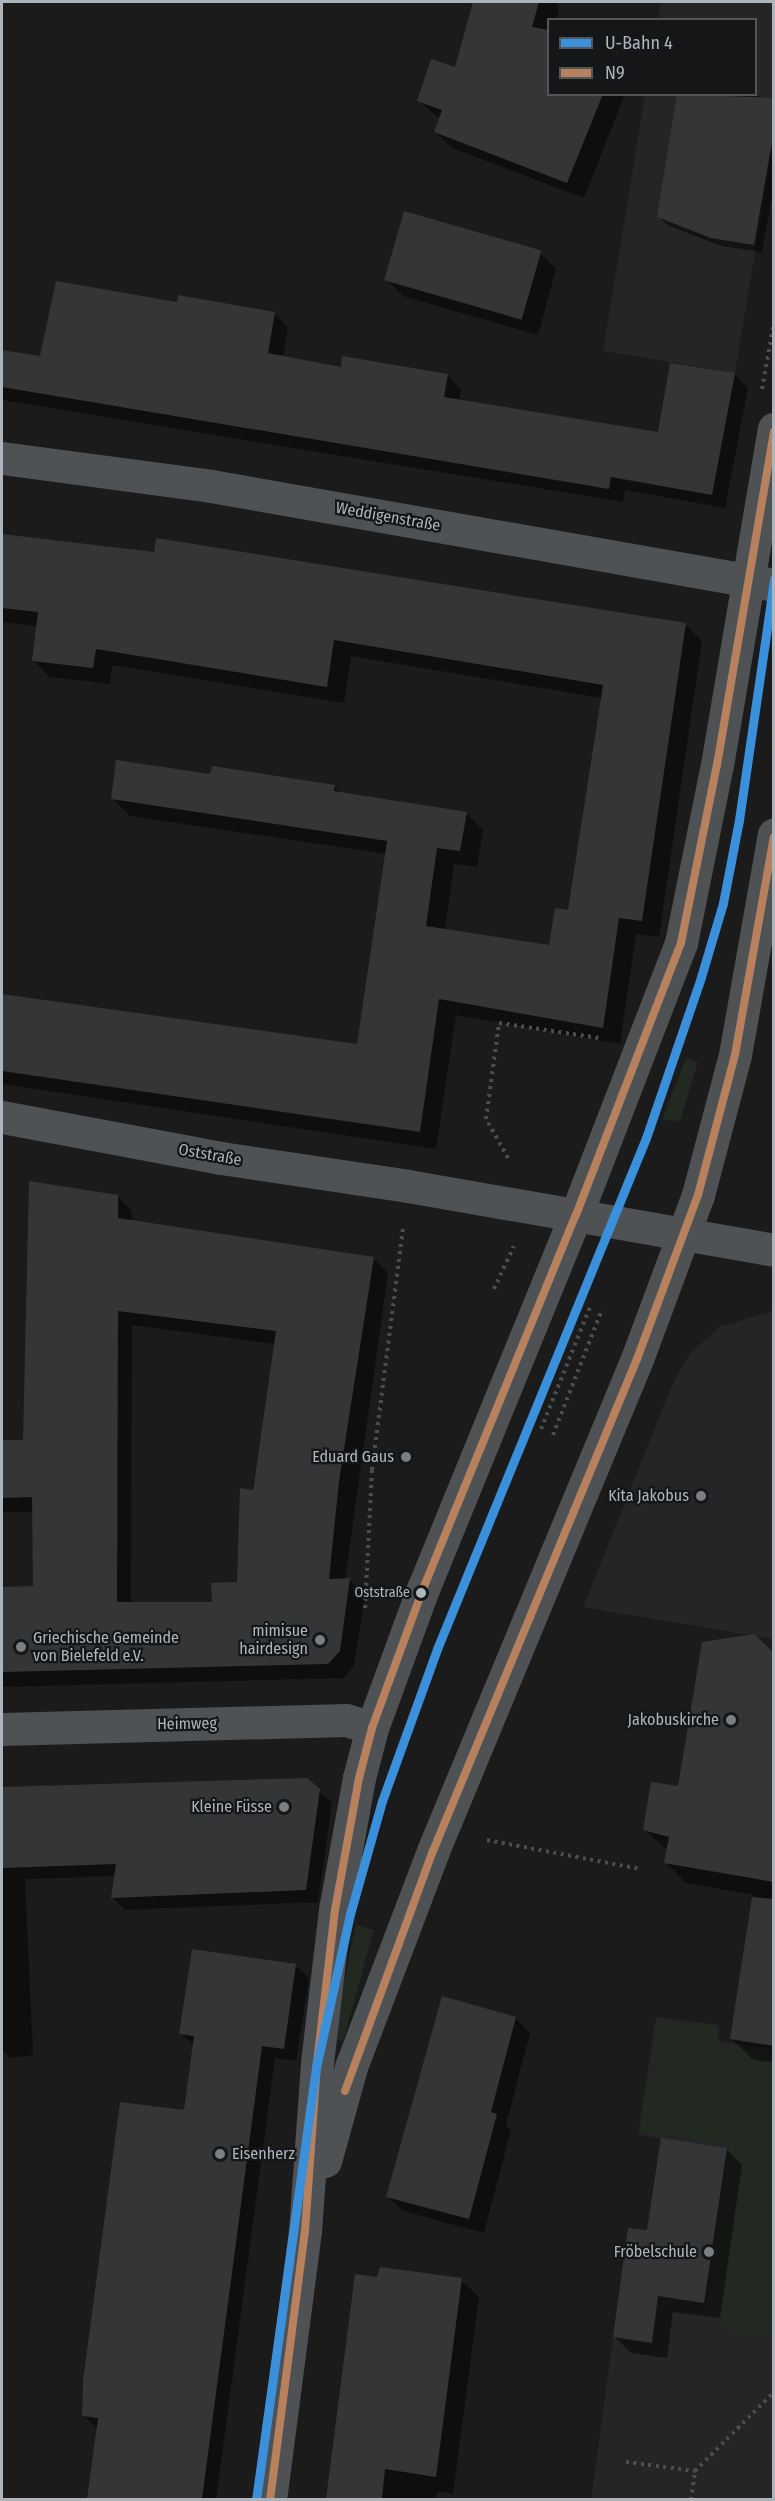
<!DOCTYPE html>
<html>
<head>
<meta charset="utf-8">
<style>
	body { margin:0 }
	#map { position:relative; width:775px; height:2501px; overflow:hidden; background:#1b1b1c; font-family:"Fira Sans Condensed",sans-serif }
	div>[style] { position:absolute }
	[style*='--x'] { left:calc(var(--x)*1px); top:calc(var(--y)*1px); width:calc(var(--w)*1px); rotate:calc(var(--a)*1deg) }
	.built>* { inset:0; background:#252528 }
	.green>* { inset:0; background:#222921 }
	.shadow>* { inset:0; background:#0007 }
	.building>* { inset:0; background:#343536; transform-origin:0 0 }
	.path>* { height:4px; margin-top:-2px; transform-origin:0; background:repeating-linear-gradient(90deg,#4b4d4f 0 3px,transparent 0 7.5px) }
	.minor>* { height:33px; margin:-16.5px; padding:0 16.5px; transform-origin:16.5px; border-radius:16.5px; background:#4f5255 }
	.tertiary>* { height:33px; margin:-16.5px; padding:0 16.5px; transform-origin:16.5px; border-radius:16.5px; background:#4f5255 }
	.bus-1>* { height:8px; margin:-4px; padding:0 4px; transform-origin:4px; border-radius:4px; background:#b6815c }
	.metro-1>* { height:9px; margin:-4.5px; padding:0 4.5px; transform-origin:4.5px; border-radius:4.5px; background:#3a90db }
	.dots>* { width:16px; height:16px; translate:-50% -50%; box-sizing:border-box; border:3px solid #151618; border-radius:50% }
	span { translate:-50% -50%; white-space:nowrap; text-align:center; line-height:1.15; -webkit-text-stroke:4.5px #151618; paint-order:stroke }
	.bus-label { font-size:14px; color:#adb5bc }
	.right { translate:-100% -50%; text-align:right }
	.street-label { font-size:16px; color:#adb5bc }
	.poi-label { font-size:16px; color:#adb5bc }
	.left { translate:0 -50%; text-align:left }
	.frame { position:absolute; inset:0; border:3px solid #adb5bc; pointer-events:none }
	.legend { position:absolute; left:547px; top:18px; width:210px; height:78px; box-sizing:border-box; background:#151618; border:2px solid #52565a; margin:0; padding:8px 10px; list-style:none; font-size:18px; color:#adb5bc }
	.legend li { display:flex; align-items:center; gap:12px; height:30px }
	.legend b { width:30px; border:2px solid #52565a }
</style>
</head>
<body>
<div id="map">
	<div class="built">
		<i style="clip-path:polygon(661px 2px,773px 2px,773px 142px,735px 373px,603px 351px,645px 95px,756px 94px,756px 20px,658px 19px)"></i>
		<i style="clip-path:polygon(773px 1311px,773px 1639px,583px 1607px,672px 1385px,690px 1354px,719px 1327px)"></i>
		<i style="clip-path:polygon(656px 2017px,719px 2025px,718px 2041px,773px 2049px,773px 2499px,591px 2500px,616px 2316px,647px 2230px,661px 2139px,638px 2134px)"></i>
	</div>
	<div class="green">
		<i style="clip-path:polygon(686px 1058px,698px 1062px,680px 1121px,662px 1120px)"></i>
		<i style="clip-path:polygon(356px 1925px,374px 1930px,343px 2041px,332px 2039px)"></i>
		<i style="clip-path:polygon(658px 2020px,716px 2027px,714px 2044px,773px 2052px,773px 2335px,737px 2335px,721px 2328px,706px 2307px,729px 2145px,640px 2131px)"></i>
	</div>
	<div class="shadow">
		<i style="clip-path:polygon(475px 2px,554px 2px,559px 6px,557px 20px,548px 20px,548px 94px,625px 94px,584px 198px,452px 148px,435px 132px,440px 119px,419px 101px,456px 69px)"></i>
		<i style="clip-path:polygon(678px 94px,744px 94px,774px 99px,774px 185px,762px 252px,721px 246px,667px 225px,659px 217px)"></i>
		<i style="clip-path:polygon(540px 253px,556px 269px,538px 335px,403px 296px,386px 279px)"></i>
		<i style="clip-path:polygon(178px 303px,274px 314px,288px 327px,283px 358px,342px 368px,447px 375px,461px 389px,459px 401px,659px 434px,735px 374px,748px 388px,725px 508px,625px 490px,623px 502px,2px 400px,2px 352px,41px 357px)"></i>
		<i style="clip-path:polygon(2px 536px,685px 624px,702px 641px,659px 937px,636px 934px,620px 1044px,456px 1015px,436px 1149px,2px 1084px,2px 995px,359px 1045px,387px 854px,130px 816px,113px 799px,212px 776px,334px 786px,342px 794px,466px 813px,483px 830px,477px 867px,454px 864px,445px 930px,550px 946px,569px 912px,602px 698px,351px 656px,344px 703px,112px 665px,110px 684px,50px 677px,33px 660px,37px 626px,2px 622px)"></i>
		<i style="clip-path:polygon(evenodd,117px 1196px,132px 1211px,132px 1222px,373px 1258px,388px 1273px,345px 1580px,350px 1580px,365px 1595px,354px 1666px,343px 1678px,2px 1687px,2px 1588px,34px 1588px,34px 1512px,2px 1512px,2px 1442px,24px 1441px,117px 1196px,132px 1325px,275px 1344px,238px 1584px,214px 1604px,131px 1604px,132px 1325px)"></i>
		<i style="clip-path:polygon(774px 1655px,774px 2063px,752px 2059px,731px 2038px,754px 1895px,686px 1883px,666px 1863px,668px 1851px,645px 1830px,680px 1788px)"></i>
		<i style="clip-path:polygon(306px 1779px,332px 1803px,318px 1902px,125px 1910px,113px 1898px,116px 1876px,25px 1879px,33px 2055px,10px 2058px,2px 2049px,2px 1788px)"></i>
		<i style="clip-path:polygon(295px 1965px,309px 1978px,296px 2061px,275px 2058px,216px 2500px,89px 2500px,98px 2430px,84px 2416px,186px 2112px,194px 2046px,181px 2033px)"></i>
		<i style="clip-path:polygon(515px 2018px,530px 2033px,506px 2125px,511px 2130px,484px 2233px,403px 2211px,388px 2197px)"></i>
		<i style="clip-path:polygon(726px 2149px,742px 2165px,720px 2318px,673px 2312px,667px 2358px,631px 2353px,615px 2337px,649px 2232px)"></i>
		<i style="clip-path:polygon(356px 2276px,461px 2280px,479px 2297px,453px 2494px,437px 2491px,436px 2500px,327px 2500px)"></i>
	</div>
	<div class="building">
		<i style="clip-path:polygon(473px 2px,539px 2px,532px 27px,549px 30px,549px 94px,603px 94px,567px 183px,434px 132px,442px 110px,417px 101px,431px 59px,455px 67px)"></i>
		<i style="clip-path:polygon(677px 94px,774px 98px,774px 130px,754px 245px,711px 238px,657px 217px)"></i>
		<i style="left:404px;top:211px;width:143px;height:72px;rotate:16deg"></i>
		<i style="clip-path:polygon(56px 281px,177px 302px,178px 295px,275px 312px,268px 353px,341px 367px,342px 356px,448px 374px,444px 397px,658px 432px,670px 363px,735px 373px,712px 495px,611px 477px,609px 489px,2px 387px,2px 350px,40px 356px)"></i>
		<i style="clip-path:polygon(2px 534px,154px 552px,156px 538px,686px 623px,642px 921px,619px 918px,603px 1028px,439px 999px,420px 1132px,2px 1071px,2px 994px,357px 1044px,387px 841px,111px 799px,116px 760px,210px 774px,212px 766px,335px 785px,334px 791px,467px 812px,460px 851px,437px 848px,426px 926px,549px 945px,555px 908px,568px 910px,603px 685px,334px 640px,327px 687px,96px 649px,93px 668px,32px 661px,38px 612px,2px 608px)"></i>
		<i style="clip-path:polygon(evenodd,29px 1181px,118px 1195px,118px 1218px,374px 1257px,339px 1481px,329px 1579px,350px 1578px,340px 1651px,328px 1664px,2px 1672px,2px 1587px,33px 1586px,32px 1497px,2px 1498px,2px 1440px,23px 1440px,29px 1181px,118px 1311px,276px 1331px,253px 1490px,240px 1488px,237px 1582px,211px 1583px,212px 1602px,117px 1602px,118px 1311px)"></i>
		<i style="clip-path:polygon(754px 1634px,774px 1653px,774px 1882px,664px 1863px,669px 1837px,643px 1830px,651px 1782px,678px 1786px,702px 1642px)"></i>
		<i style="clip-path:polygon(307px 1778px,320px 1789px,306px 1890px,111px 1898px,116px 1864px,2px 1868px,2px 1787px)"></i>
		<i style="clip-path:polygon(752px 1897px,774px 1899px,774px 2046px,730px 2039px)"></i>
		<i style="clip-path:polygon(192px 1949px,296px 1964px,284px 2049px,262px 2046px,202px 2499px,87px 2499px,98px 2418px,82px 2416px,83px 2381px,120px 2102px,184px 2110px,194px 2036px,179px 2034px)"></i>
		<i style="clip-path:polygon(442px 1996px,516px 2017px,491px 2112px,497px 2114px,469px 2219px,386px 2197px)"></i>
		<i style="clip-path:polygon(661px 2138px,727px 2148px,704px 2303px,658px 2296px,652px 2343px,613px 2337px,628px 2228px,647px 2230px)"></i>
		<i style="clip-path:polygon(380px 2267px,462px 2278px,436px 2477px,385px 2469px,382px 2499px,326px 2499px,355px 2274px,377px 2277px)"></i>
	</div>
	<div class="path">
		<i style="--x:762;--y:389;--w:68;--a:-79.8"></i>
		<i style="--x:508;--y:1158;--w:45;--a:-119.4"></i>
		<i style="--x:486;--y:1119;--w:97;--a:-82.3"></i>
		<i style="--x:499;--y:1023;--w:101;--a:8.5"></i>
		<i style="--x:494;--y:1289;--w:47;--a:-65.1"></i>
		<i style="--x:541;--y:1429;--w:131;--a:-68.1"></i>
		<i style="--x:553;--y:1435;--w:135;--a:-68.7"></i>
		<i style="--x:365;--y:1608;--w:138;--a:-87.1"></i>
		<i style="--x:372;--y:1470;--w:245;--a:-82.7"></i>
		<i style="--x:487;--y:1840;--w:157;--a:10.7"></i>
		<i style="--x:626;--y:2462;--w:70;--a:7.4"></i>
		<i style="--x:691;--y:2500;--w:29;--a:-82"></i>
		<i style="--x:695;--y:2471;--w:112;--a:-45"></i>
	</div>
	<div class="minor">
		<i style="--x:2;--y:458;--w:211;--a:7.6"></i>
		<i style="--x:211;--y:486;--w:572;--a:9.97"></i>
		<i style="--x:2;--y:1729;--w:344;--a:-1.5"></i>
		<i style="--x:346;--y:1720;--w:27;--a:17"></i>
	</div>
	<div class="tertiary">
		<i style="--x:2;--y:1117;--w:223;--a:10.6"></i>
		<i style="--x:221;--y:1158;--w:189;--a:8.5"></i>
		<i style="--x:408;--y:1186;--w:372;--a:9.9"></i>
		<i style="--x:325;--y:2161;--w:98;--a:-74.5"></i>
		<i style="--x:351;--y:2067;--w:231;--a:-69.2"></i>
		<i style="--x:433;--y:1851;--w:533;--a:-67.48"></i>
		<i style="--x:637;--y:1359;--w:175;--a:-69.6"></i>
		<i style="--x:698;--y:1195;--w:145;--a:-75.2"></i>
		<i style="--x:735;--y:1055;--w:224;--a:-80"></i>
		<i style="--x:270;--y:2500;--w:271;--a:-82.6"></i>
		<i style="--x:305;--y:2231;--w:168;--a:-85.9"></i>
		<i style="--x:317;--y:2063;--w:154;--a:-83.3"></i>
		<i style="--x:335;--y:1910;--w:134;--a:-79.7"></i>
		<i style="--x:359;--y:1778;--w:52;--a:-75.4"></i>
		<i style="--x:372;--y:1728;--w:148;--a:-69.9"></i>
		<i style="--x:423;--y:1589;--w:404;--a:-67.8"></i>
		<i style="--x:576;--y:1215;--w:292;--a:-68.9"></i>
		<i style="--x:681;--y:943;--w:182;--a:-78.6"></i>
		<i style="--x:717;--y:765;--w:341;--a:-80.4"></i>
	</div>
	<div class="bus-1">
		<i style="--x:345;--y:2091;--w:256;--a:-69.9"></i>
		<i style="--x:433;--y:1851;--w:533;--a:-67.48"></i>
		<i style="--x:637;--y:1359;--w:175;--a:-69.6"></i>
		<i style="--x:698;--y:1195;--w:145;--a:-75.2"></i>
		<i style="--x:735;--y:1055;--w:221;--a:-79.9"></i>
		<i style="--x:270;--y:2500;--w:271;--a:-82.6"></i>
		<i style="--x:305;--y:2231;--w:168;--a:-85.9"></i>
		<i style="--x:317;--y:2063;--w:154;--a:-83.3"></i>
		<i style="--x:335;--y:1910;--w:134;--a:-79.7"></i>
		<i style="--x:359;--y:1778;--w:52;--a:-75.4"></i>
		<i style="--x:372;--y:1728;--w:148;--a:-69.9"></i>
		<i style="--x:423;--y:1589;--w:404;--a:-67.8"></i>
		<i style="--x:576;--y:1215;--w:292;--a:-68.9"></i>
		<i style="--x:681;--y:943;--w:182;--a:-78.6"></i>
		<i style="--x:717;--y:765;--w:338;--a:-80.3"></i>
	</div>
	<div class="metro-1">
		<i style="--x:256;--y:2500;--w:441;--a:-82.1"></i>
		<i style="--x:317;--y:2063;--w:153;--a:-77.5"></i>
		<i style="--x:350;--y:1914;--w:117;--a:-74.2"></i>
		<i style="--x:382;--y:1801;--w:162;--a:-70.1"></i>
		<i style="--x:437;--y:1649;--w:552;--a:-67.76"></i>
		<i style="--x:646;--y:1138;--w:170;--a:-71.1"></i>
		<i style="--x:701;--y:977;--w:77;--a:-73.4"></i>
		<i style="--x:723;--y:903;--w:85;--a:-79.1"></i>
		<i style="--x:739;--y:820;--w:244;--a:-81.7"></i>
	</div>
	<div class="dots">
		<i style="left:406px;top:1457px;background:#7a7f84"></i>
		<i style="left:701px;top:1496px;background:#7a7f84"></i>
		<i style="left:421px;top:1593px;background:#adb5bc"></i>
		<i style="left:320px;top:1640px;background:#7a7f84"></i>
		<i style="left:21px;top:1647px;background:#7a7f84"></i>
		<i style="left:731px;top:1720px;background:#7a7f84"></i>
		<i style="left:284px;top:1807px;background:#7a7f84"></i>
		<i style="left:220px;top:2154px;background:#7a7f84"></i>
		<i style="left:709px;top:2252px;background:#7a7f84"></i>
	</div>
	<div class="bus-label">
		<span class="right" style="left:410px;top:1593px">Oststraße</span>
	</div>
	<div class="street-label">
		<span style="left:388px;top:517px;rotate:10deg">Weddigenstraße</span>
		<span style="left:210px;top:1155px;rotate:10deg">Oststraße</span>
		<span style="left:187px;top:1724px;rotate:-1deg">Heimweg</span>
	</div>
	<div class="poi-label">
		<span class="right" style="left:394px;top:1457px">Eduard Gaus</span>
		<span class="right" style="left:689px;top:1496px">Kita Jakobus</span>
		<span class="right" style="left:308px;top:1640px">mimisue<br>hairdesign</span>
		<span class="left" style="left:33px;top:1647px">Griechische Gemeinde<br>von Bielefeld e.V.</span>
		<span class="right" style="left:719px;top:1720px">Jakobuskirche</span>
		<span class="right" style="left:272px;top:1807px">Kleine Füsse</span>
		<span class="left" style="left:232px;top:2154px">Eisenherz</span>
		<span class="right" style="left:697px;top:2252px">Fröbelschule</span>
	</div>
	<div class="frame"></div>
	<ul class="legend">
	<li><b style="height:8px;background:#3a90db"></b>U-Bahn 4</li>
	<li><b style="height:8px;background:#b6815c"></b>N9</li>
	</ul>
</div>
</body>
</html>
